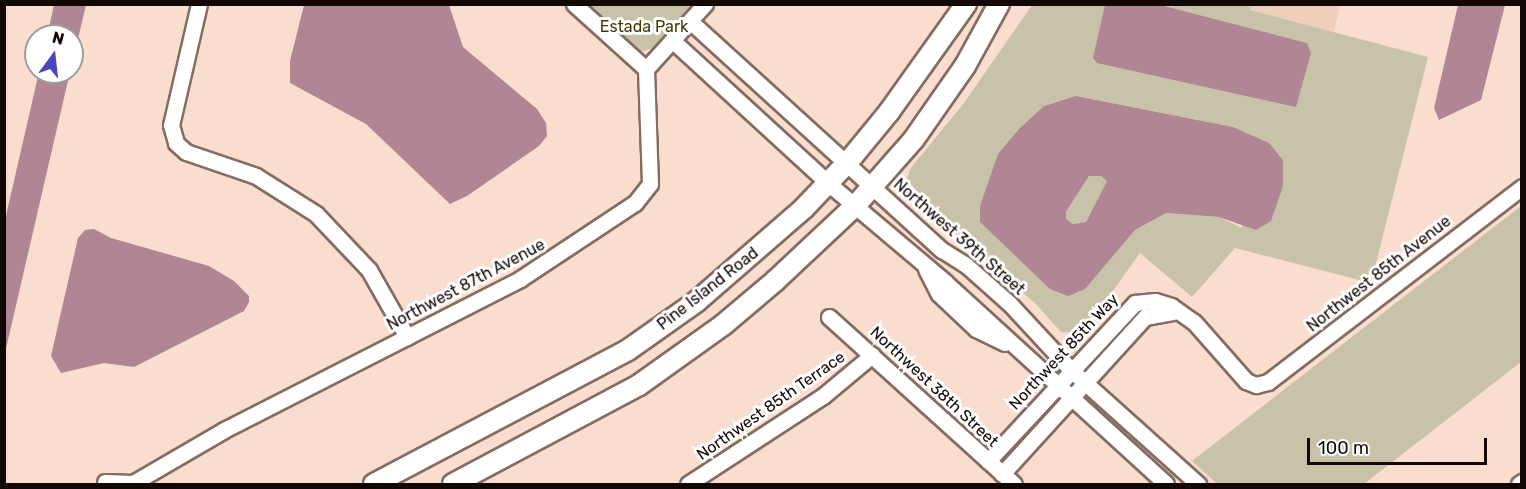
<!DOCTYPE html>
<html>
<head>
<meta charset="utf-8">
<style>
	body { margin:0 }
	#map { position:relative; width:1526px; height:489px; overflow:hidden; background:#f9ddcf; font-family:Rubik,sans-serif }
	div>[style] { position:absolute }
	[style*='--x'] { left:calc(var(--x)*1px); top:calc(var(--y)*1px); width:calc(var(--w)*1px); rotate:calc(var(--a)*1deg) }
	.built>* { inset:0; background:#f0cebc }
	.green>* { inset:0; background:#c7c2a8 }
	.water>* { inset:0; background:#b08594 }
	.roads { filter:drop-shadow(2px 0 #856c60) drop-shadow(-2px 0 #856c60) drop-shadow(0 2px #856c60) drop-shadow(0 -2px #856c60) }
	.street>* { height:15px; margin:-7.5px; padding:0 7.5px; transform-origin:7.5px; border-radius:7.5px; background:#fff }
	.secondary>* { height:20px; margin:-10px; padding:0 10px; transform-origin:10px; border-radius:10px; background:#fff }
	span { translate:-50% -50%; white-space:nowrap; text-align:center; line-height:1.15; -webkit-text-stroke:6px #fff; paint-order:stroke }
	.park-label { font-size:16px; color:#413904 }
	.street-label { font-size:16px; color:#120906 }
	.frame { position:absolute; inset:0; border:6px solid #120906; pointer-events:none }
	.north { position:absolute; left:24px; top:24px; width:60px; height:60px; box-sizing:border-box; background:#fff; border:2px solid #a09d9b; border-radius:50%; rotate:15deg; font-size:16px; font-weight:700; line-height:24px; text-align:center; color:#120906 }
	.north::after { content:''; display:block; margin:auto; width:21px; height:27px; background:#4a47bd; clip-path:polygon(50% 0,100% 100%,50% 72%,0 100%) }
	.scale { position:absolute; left:1307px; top:438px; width:180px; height:27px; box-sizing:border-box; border:3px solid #120906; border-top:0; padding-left:8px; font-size:18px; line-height:21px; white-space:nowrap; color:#120906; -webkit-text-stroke:4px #fff; paint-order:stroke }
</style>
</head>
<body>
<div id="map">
	<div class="built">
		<i style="clip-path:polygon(1243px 5px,1340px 5px,1334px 32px,1250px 10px,1250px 6px)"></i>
	</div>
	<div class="green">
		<i style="clip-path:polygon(584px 5px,695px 5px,657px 47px,643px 51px,636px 50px)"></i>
		<i style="clip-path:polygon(evenodd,1032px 5px,1243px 5px,1251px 7px,1250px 10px,1428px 57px,1371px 283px,1235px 248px,1192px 297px,1140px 253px,1100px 309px,1076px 333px,1061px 332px,1035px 303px,944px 225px,907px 179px,910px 169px,964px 103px,1032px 5px,1076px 96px,1233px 127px,1242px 228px,1219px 217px,1166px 213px,1135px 230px,1085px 288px,1068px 295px,1044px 106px,1076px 96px)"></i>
		<i style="clip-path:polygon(1089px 176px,1101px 176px,1107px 181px,1086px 222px,1073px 224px,1065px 219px,1066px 212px)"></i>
		<i style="clip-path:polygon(1521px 206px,1521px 362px,1364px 484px,1217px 484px,1192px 461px)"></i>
	</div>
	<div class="water">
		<i style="clip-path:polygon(54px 5px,86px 5px,72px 64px,72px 36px,47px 36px)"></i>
		<i style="clip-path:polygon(304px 5px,449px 5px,463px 47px,537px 109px,546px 123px,547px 136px,539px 146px,467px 196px,450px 204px,366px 124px,290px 83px,290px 61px)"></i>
		<i style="clip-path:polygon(1105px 5px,1160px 5px,1307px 43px,1311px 53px,1296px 107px,1097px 63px,1093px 58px)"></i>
		<i style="clip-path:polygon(1458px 5px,1505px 5px,1481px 100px,1439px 120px,1434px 108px)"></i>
		<i style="clip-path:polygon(39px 72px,70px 72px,5px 353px,5px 220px)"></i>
		<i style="clip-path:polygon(evenodd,1076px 96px,1233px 127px,1269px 143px,1283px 160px,1283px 186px,1271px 221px,1256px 230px,1219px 217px,1166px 213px,1135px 230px,1085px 289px,1068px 296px,1050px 289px,980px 222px,980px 206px,998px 154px,1019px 129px,1044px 106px,1076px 96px,1089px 176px,1101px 176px,1107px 181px,1086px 222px,1073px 224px,1066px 219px,1066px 212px,1089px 176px)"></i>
		<i style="clip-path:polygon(94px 229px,111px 238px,209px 266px,234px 281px,249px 296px,249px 302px,244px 311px,134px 367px,104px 363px,61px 373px,51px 356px,78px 238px,85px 230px)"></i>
	</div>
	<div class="roads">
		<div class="street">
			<i style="--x:199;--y:4;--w:124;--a:103"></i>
			<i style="--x:171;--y:125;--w:19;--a:74"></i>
			<i style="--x:176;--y:143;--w:13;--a:42"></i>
			<i style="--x:186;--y:152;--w:74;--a:18.9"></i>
			<i style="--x:256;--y:176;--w:71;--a:32.3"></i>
			<i style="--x:316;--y:214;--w:77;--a:46.6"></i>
			<i style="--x:369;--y:270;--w:77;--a:60.4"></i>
			<i style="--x:574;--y:4;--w:97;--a:42.1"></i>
			<i style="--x:691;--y:22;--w:339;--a:42.3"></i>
			<i style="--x:942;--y:250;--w:28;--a:32"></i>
			<i style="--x:966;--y:265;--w:57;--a:41.5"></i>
			<i style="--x:1009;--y:303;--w:91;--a:47.2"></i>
			<i style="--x:1071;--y:370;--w:171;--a:41.9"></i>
			<i style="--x:673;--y:41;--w:210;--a:42.5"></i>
			<i style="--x:828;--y:183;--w:153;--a:40.2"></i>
			<i style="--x:945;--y:282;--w:299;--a:42.4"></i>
			<i style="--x:926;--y:269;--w:28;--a:63"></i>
			<i style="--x:939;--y:294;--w:51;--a:43.4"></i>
			<i style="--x:976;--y:329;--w:32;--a:26"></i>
			<i style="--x:829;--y:317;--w:249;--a:42.1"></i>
			<i style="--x:988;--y:461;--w:216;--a:-47.1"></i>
			<i style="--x:1135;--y:303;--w:20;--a:-6"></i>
			<i style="--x:1155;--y:301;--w:17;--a:17"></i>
			<i style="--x:1171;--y:306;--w:28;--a:35"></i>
			<i style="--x:1194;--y:322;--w:79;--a:48.6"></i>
			<i style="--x:1246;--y:381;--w:11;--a:22"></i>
			<i style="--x:1256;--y:385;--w:12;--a:-14"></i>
			<i style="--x:1268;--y:382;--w:320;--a:-37.5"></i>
			<i style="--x:1002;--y:474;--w:212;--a:-47.7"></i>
			<i style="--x:1145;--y:317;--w:29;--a:-10"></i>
			<i style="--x:105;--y:482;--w:28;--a:2"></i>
			<i style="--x:133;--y:483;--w:105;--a:-30.2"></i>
			<i style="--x:224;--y:430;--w:332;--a:-27"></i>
			<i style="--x:520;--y:279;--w:138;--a:-33.5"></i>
			<i style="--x:635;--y:203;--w:24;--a:-52"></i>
			<i style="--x:650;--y:184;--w:115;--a:-92"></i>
			<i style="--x:646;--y:69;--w:88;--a:-47.8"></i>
			<i style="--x:688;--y:484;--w:161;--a:-33.1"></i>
			<i style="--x:823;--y:396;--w:64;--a:-39.9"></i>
			<i style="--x:1519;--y:484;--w:4;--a:-34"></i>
		</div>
		<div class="secondary">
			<i style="--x:374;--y:484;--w:287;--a:-27.8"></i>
			<i style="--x:628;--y:350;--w:83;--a:-35.2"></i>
			<i style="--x:696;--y:302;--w:143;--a:-41"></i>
			<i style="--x:804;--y:208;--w:64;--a:-46.3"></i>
			<i style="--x:848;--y:162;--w:65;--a:-50.6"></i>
			<i style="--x:889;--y:112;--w:133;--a:-54.5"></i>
			<i style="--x:453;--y:484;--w:211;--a:-28"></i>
			<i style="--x:639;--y:385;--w:103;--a:-35.5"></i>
			<i style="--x:723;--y:325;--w:68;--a:-40.2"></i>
			<i style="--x:775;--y:281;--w:110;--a:-43.2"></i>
			<i style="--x:855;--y:206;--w:89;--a:-48.6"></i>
			<i style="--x:914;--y:139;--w:89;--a:-55.1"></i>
			<i style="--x:965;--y:66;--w:71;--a:-61.3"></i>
		</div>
	</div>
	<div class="park-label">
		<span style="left:644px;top:27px">Estada Park</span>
	</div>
	<div class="street-label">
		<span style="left:959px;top:237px;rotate:41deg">Northwest 39th Street</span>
		<span style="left:1379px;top:274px;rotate:-38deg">Northwest 85th Avenue</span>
		<span style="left:466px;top:285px;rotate:-28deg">Northwest 87th Avenue</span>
		<span style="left:708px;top:289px;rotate:-38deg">Pine Island Road</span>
		<span style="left:1064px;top:352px;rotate:-47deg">Northwest 85th Way</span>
		<span style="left:934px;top:387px;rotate:43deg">Northwest 38th Street</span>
		<span style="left:771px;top:406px;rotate:-35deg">Northwest 85th Terrace</span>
	</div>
	<div class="frame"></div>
	<div class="north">N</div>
	<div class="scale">100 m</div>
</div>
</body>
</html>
